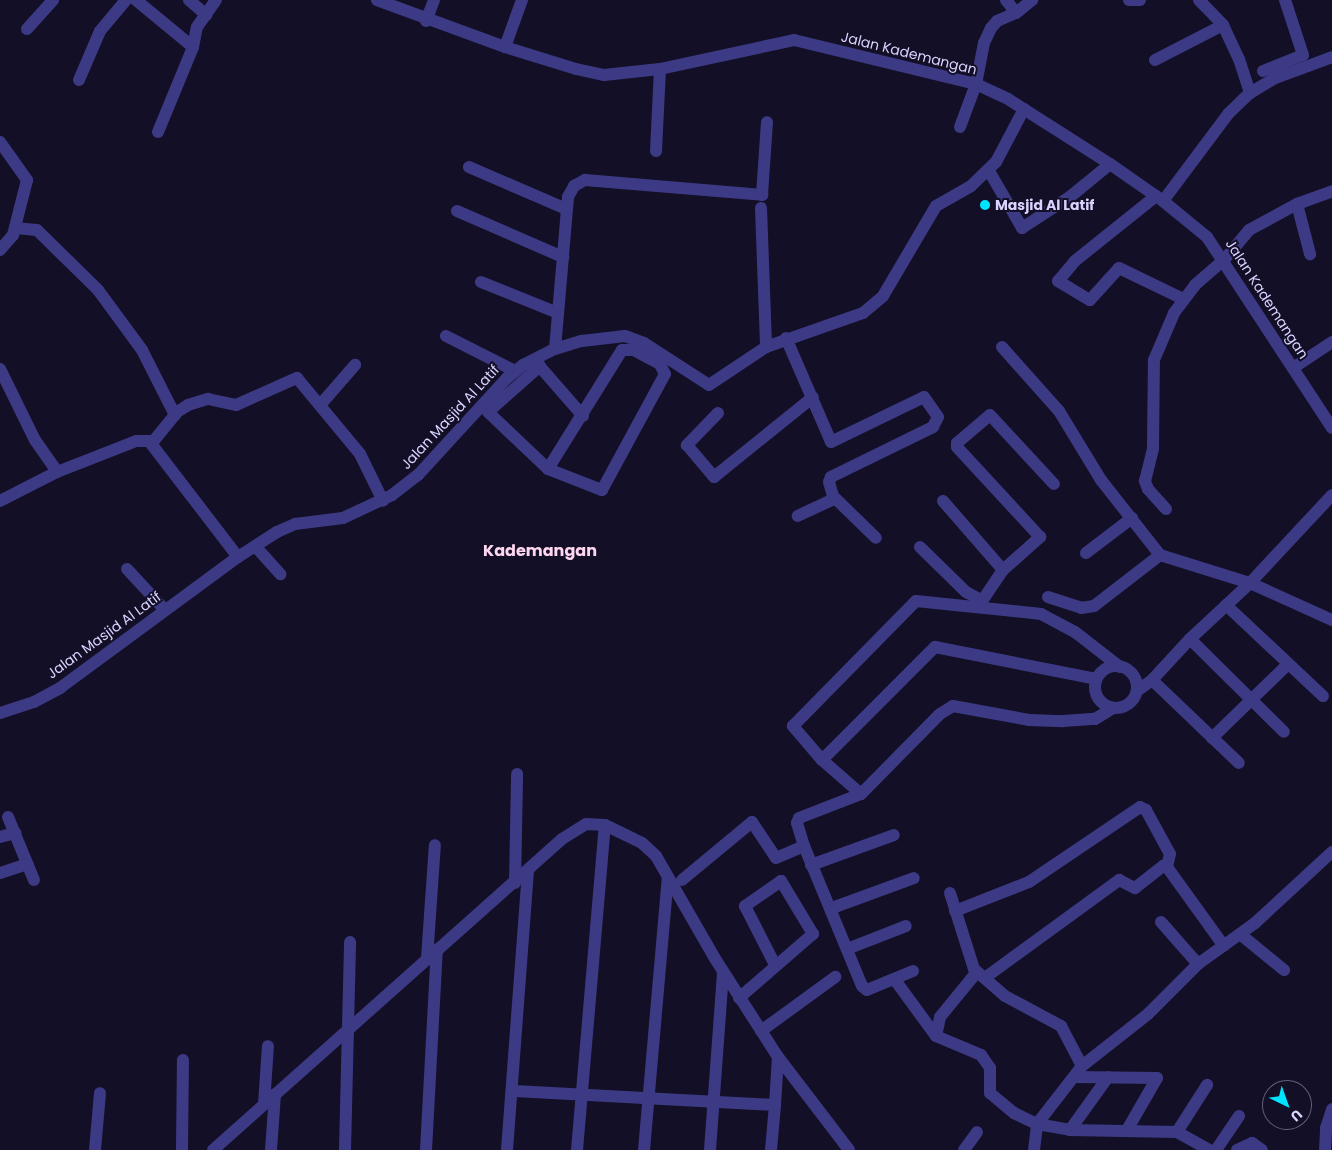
<!DOCTYPE html>
<html>
<head>
<meta charset="utf-8">
<style>
	body { margin:0 }
	#map { position:relative; width:1332px; height:1150px; overflow:hidden; background:#130f26; font-family:Poppins,sans-serif }
	div>[style] { position:absolute }
	[style*='--x'] { left:calc(var(--x)*1px); top:calc(var(--y)*1px); width:calc(var(--w)*1px); rotate:calc(var(--a)*1deg) }
	.minor>* { height:12px; margin:-6px; padding:0 6px; transform-origin:6px; border-radius:6px; background:#3d3a85 }
	.minor>.ring { margin:-6px; padding:0; box-sizing:content-box; background:none; border:12px solid #3d3a85; border-radius:50% }
	.dots>* { width:14px; height:14px; translate:-50% -50%; box-sizing:border-box; border:2px solid #130f26; border-radius:50% }
	span { translate:-50% -50%; white-space:nowrap; text-align:center; line-height:1.15; -webkit-text-stroke:4px #130f26; paint-order:stroke }
	.street-label { font-size:14px; color:#d9d4ff }
	.poi-label { font-size:14px; color:#d9d4ff; font-weight:700 }
	.left { translate:0 -50%; text-align:left }
	.quarter-label { font-size:16px; color:#ffd6f0; font-weight:700 }
	.north { position:absolute; left:1262px; top:1080px; width:50px; height:50px; box-sizing:border-box; background:#130f26; border:1px solid #625e7d; border-radius:50%; rotate:138deg; font-size:14px; font-weight:700; line-height:20px; text-align:center; color:#d9d4ff }
	.north::after { content:''; display:block; margin:auto; width:18px; height:22px; background:#00e5ff; clip-path:polygon(50% 0,100% 100%,50% 72%,0 100%) }
</style>
</head>
<body>
<div id="map">
	<div class="minor">
		<i style="--x:136;--y:0;--w:74;--a:39.5"></i>
		<i style="--x:189;--y:0;--w:23;--a:41"></i>
		<i style="--x:377;--y:0;--w:136;--a:20.2"></i>
		<i style="--x:505;--y:47;--w:74;--a:17.2"></i>
		<i style="--x:576;--y:69;--w:29;--a:12"></i>
		<i style="--x:604;--y:75;--w:56;--a:-6.1"></i>
		<i style="--x:660;--y:69;--w:137;--a:-12.2"></i>
		<i style="--x:794;--y:40;--w:187;--a:13.6"></i>
		<i style="--x:976;--y:84;--w:35;--a:25"></i>
		<i style="--x:1008;--y:99;--w:121;--a:32.5"></i>
		<i style="--x:1110;--y:164;--w:65;--a:34.9"></i>
		<i style="--x:1163;--y:201;--w:57;--a:39.3"></i>
		<i style="--x:1207;--y:237;--w:228;--a:56.8"></i>
		<i style="--x:1006;--y:0;--w:16;--a:52"></i>
		<i style="--x:1129;--y:0;--w:11;--a:0"></i>
		<i style="--x:1199;--y:0;--w:35;--a:46"></i>
		<i style="--x:1223;--y:25;--w:38;--a:65"></i>
		<i style="--x:1239;--y:59;--w:36;--a:72"></i>
		<i style="--x:426;--y:21;--w:22;--a:-69"></i>
		<i style="--x:27;--y:29;--w:39;--a:-48"></i>
		<i style="--x:505;--y:47;--w:50;--a:-70.1"></i>
		<i style="--x:1155;--y:60;--w:76;--a:-27.2"></i>
		<i style="--x:1263;--y:71;--w:43;--a:-21.8"></i>
		<i style="--x:1303;--y:55;--w:58;--a:-108.1"></i>
		<i style="--x:79;--y:80;--w:53;--a:-66.8"></i>
		<i style="--x:100;--y:31;--w:40;--a:-50"></i>
		<i style="--x:960;--y:127;--w:46;--a:-69.6"></i>
		<i style="--x:976;--y:84;--w:42;--a:-79"></i>
		<i style="--x:984;--y:43;--w:17;--a:-65"></i>
		<i style="--x:991;--y:28;--w:9;--a:-49"></i>
		<i style="--x:997;--y:21;--w:21;--a:-23"></i>
		<i style="--x:1016;--y:13;--w:21;--a:-39"></i>
		<i style="--x:158;--y:132;--w:92;--a:-67.6"></i>
		<i style="--x:193;--y:47;--w:20;--a:-79"></i>
		<i style="--x:197;--y:27;--w:33;--a:-55"></i>
		<i style="--x:0;--y:142;--w:47;--a:54.6"></i>
		<i style="--x:27;--y:180;--w:57;--a:104.3"></i>
		<i style="--x:13;--y:235;--w:20;--a:131"></i>
		<i style="--x:656;--y:151;--w:82;--a:-87.2"></i>
		<i style="--x:469;--y:167;--w:106;--a:23.4"></i>
		<i style="--x:989;--y:171;--w:66;--a:59.9"></i>
		<i style="--x:1022;--y:228;--w:59;--a:-33.1"></i>
		<i style="--x:1071;--y:196;--w:50;--a:-39.4"></i>
		<i style="--x:1156;--y:196;--w:104;--a:141.3"></i>
		<i style="--x:1075;--y:261;--w:26;--a:130"></i>
		<i style="--x:1058;--y:281;--w:37;--a:31"></i>
		<i style="--x:1090;--y:300;--w:43;--a:-47.8"></i>
		<i style="--x:1119;--y:268;--w:71;--a:25.8"></i>
		<i style="--x:1163;--y:201;--w:109;--a:-53.2"></i>
		<i style="--x:1228;--y:114;--w:30;--a:-44"></i>
		<i style="--x:1250;--y:93;--w:27;--a:-31"></i>
		<i style="--x:1273;--y:79;--w:63;--a:-20.4"></i>
		<i style="--x:1297;--y:204;--w:52;--a:75.4"></i>
		<i style="--x:761;--y:208;--w:139;--a:87.9"></i>
		<i style="--x:457;--y:211;--w:116;--a:23.5"></i>
		<i style="--x:15;--y:228;--w:22;--a:5"></i>
		<i style="--x:37;--y:230;--w:86;--a:44.5"></i>
		<i style="--x:98;--y:290;--w:74;--a:53.7"></i>
		<i style="--x:142;--y:350;--w:73;--a:63.1"></i>
		<i style="--x:481;--y:282;--w:83;--a:21.9"></i>
		<i style="--x:446;--y:336;--w:77;--a:26.9"></i>
		<i style="--x:786;--y:338;--w:113;--a:66.6"></i>
		<i style="--x:831;--y:442;--w:103;--a:-25.8"></i>
		<i style="--x:924;--y:397;--w:24;--a:55"></i>
		<i style="--x:938;--y:417;--w:11;--a:117"></i>
		<i style="--x:933;--y:427;--w:114;--a:153.9"></i>
		<i style="--x:831;--y:477;--w:5;--a:112"></i>
		<i style="--x:829;--y:482;--w:18;--a:74"></i>
		<i style="--x:834;--y:499;--w:40;--a:155"></i>
		<i style="--x:1002;--y:347;--w:86;--a:48.3"></i>
		<i style="--x:1059;--y:411;--w:81;--a:58.7"></i>
		<i style="--x:1101;--y:480;--w:95;--a:51.8"></i>
		<i style="--x:1160;--y:555;--w:94;--a:17.3"></i>
		<i style="--x:1250;--y:583;--w:90;--a:24.3"></i>
		<i style="--x:555;--y:349;--w:153;--a:-85.1"></i>
		<i style="--x:568;--y:197;--w:13;--a:-61"></i>
		<i style="--x:574;--y:186;--w:13;--a:-29"></i>
		<i style="--x:585;--y:180;--w:12;--a:5"></i>
		<i style="--x:597;--y:181;--w:166;--a:4.8"></i>
		<i style="--x:762;--y:195;--w:73;--a:-86.1"></i>
		<i style="--x:535;--y:361;--w:73;--a:48.9"></i>
		<i style="--x:540;--y:366;--w:69;--a:138.5"></i>
		<i style="--x:488;--y:412;--w:83;--a:43.5"></i>
		<i style="--x:548;--y:469;--w:58;--a:21.3"></i>
		<i style="--x:602;--y:490;--w:132;--a:-61.5"></i>
		<i style="--x:665;--y:374;--w:11;--a:-117"></i>
		<i style="--x:660;--y:364;--w:30;--a:-152"></i>
		<i style="--x:634;--y:350;--w:12;--a:180"></i>
		<i style="--x:622;--y:350;--w:140;--a:121.9"></i>
		<i style="--x:1293;--y:368;--w:47;--a:-33.7"></i>
		<i style="--x:0;--y:369;--w:79;--a:63.8"></i>
		<i style="--x:35;--y:440;--w:39;--a:55"></i>
		<i style="--x:57;--y:472;--w:85;--a:-21.4"></i>
		<i style="--x:136;--y:441;--w:13;--a:0"></i>
		<i style="--x:149;--y:441;--w:146;--a:52.5"></i>
		<i style="--x:321;--y:404;--w:52;--a:-48.9"></i>
		<i style="--x:718;--y:413;--w:45;--a:134.1"></i>
		<i style="--x:687;--y:445;--w:42;--a:49.8"></i>
		<i style="--x:714;--y:477;--w:127;--a:-38.9"></i>
		<i style="--x:152;--y:443;--w:40;--a:-51"></i>
		<i style="--x:177;--y:412;--w:13;--a:-32"></i>
		<i style="--x:188;--y:405;--w:21;--a:-17"></i>
		<i style="--x:208;--y:399;--w:29;--a:12"></i>
		<i style="--x:236;--y:405;--w:67;--a:-23.9"></i>
		<i style="--x:297;--y:378;--w:99;--a:50.3"></i>
		<i style="--x:360;--y:454;--w:52;--a:63.9"></i>
		<i style="--x:835;--y:498;--w:57;--a:44.3"></i>
		<i style="--x:0;--y:501;--w:64;--a:-27"></i>
		<i style="--x:943;--y:501;--w:91;--a:49"></i>
		<i style="--x:1166;--y:509;--w:27;--a:-132"></i>
		<i style="--x:1148;--y:489;--w:9;--a:-111"></i>
		<i style="--x:1145;--y:481;--w:33;--a:-76"></i>
		<i style="--x:1153;--y:449;--w:89;--a:-89.4"></i>
		<i style="--x:1154;--y:360;--w:51;--a:-66.9"></i>
		<i style="--x:1174;--y:313;--w:35;--a:-53"></i>
		<i style="--x:1195;--y:285;--w:38;--a:-41"></i>
		<i style="--x:1224;--y:260;--w:39;--a:-50"></i>
		<i style="--x:1249;--y:230;--w:55;--a:-28.4"></i>
		<i style="--x:1297;--y:204;--w:37;--a:-20"></i>
		<i style="--x:255;--y:546;--w:38;--a:48"></i>
		<i style="--x:920;--y:547;--w:64;--a:44.4"></i>
		<i style="--x:966;--y:592;--w:17;--a:28"></i>
		<i style="--x:1086;--y:553;--w:58;--a:-37.3"></i>
		<i style="--x:127;--y:569;--w:56;--a:47.2"></i>
		<i style="--x:1048;--y:597;--w:35;--a:18"></i>
		<i style="--x:1081;--y:608;--w:13;--a:-9"></i>
		<i style="--x:1094;--y:606;--w:83;--a:-37.7"></i>
		<i style="--x:1226;--y:605;--w:133;--a:43.2"></i>
		<i style="--x:978;--y:607;--w:45;--a:-56"></i>
		<i style="--x:1003;--y:570;--w:50;--a:-41.7"></i>
		<i style="--x:1040;--y:537;--w:122;--a:-132.7"></i>
		<i style="--x:957;--y:447;--w:4;--a:-90"></i>
		<i style="--x:957;--y:443;--w:43;--a:-40.3"></i>
		<i style="--x:990;--y:415;--w:94;--a:47.2"></i>
		<i style="--x:1190;--y:639;--w:132;--a:44.7"></i>
		<i class="ring" style="left:1095px;top:666px;width:30px;height:30px"></i>
		<i style="--x:1152;--y:680;--w:120;--a:43.7"></i>
		<i style="--x:1137;--y:691;--w:19;--a:-36"></i>
		<i style="--x:1152;--y:680;--w:56;--a:-47.2"></i>
		<i style="--x:1190;--y:639;--w:82;--a:-43"></i>
		<i style="--x:1250;--y:583;--w:120;--a:-47"></i>
		<i style="--x:0;--y:713;--w:36;--a:-18"></i>
		<i style="--x:34;--y:702;--w:30;--a:-28"></i>
		<i style="--x:60;--y:688;--w:221;--a:-36.4"></i>
		<i style="--x:238;--y:557;--w:46;--a:-32.7"></i>
		<i style="--x:277;--y:532;--w:20;--a:-24"></i>
		<i style="--x:295;--y:524;--w:48;--a:-7.1"></i>
		<i style="--x:343;--y:518;--w:54;--a:-25.1"></i>
		<i style="--x:392;--y:495;--w:33;--a:-38"></i>
		<i style="--x:418;--y:475;--w:132;--a:-47.5"></i>
		<i style="--x:507;--y:378;--w:21;--a:-39"></i>
		<i style="--x:523;--y:365;--w:36;--a:-27"></i>
		<i style="--x:555;--y:349;--w:28;--a:-17"></i>
		<i style="--x:582;--y:341;--w:43;--a:-6.6"></i>
		<i style="--x:625;--y:336;--w:20;--a:20"></i>
		<i style="--x:644;--y:343;--w:77;--a:32.9"></i>
		<i style="--x:709;--y:385;--w:69;--a:-33.7"></i>
		<i style="--x:766;--y:347;--w:103;--a:-19.3"></i>
		<i style="--x:863;--y:313;--w:26;--a:-40"></i>
		<i style="--x:883;--y:296;--w:104;--a:-59.5"></i>
		<i style="--x:936;--y:206;--w:40;--a:-29.7"></i>
		<i style="--x:971;--y:186;--w:35;--a:-44"></i>
		<i style="--x:996;--y:162;--w:60;--a:-62.2"></i>
		<i style="--x:1212;--y:738;--w:106;--a:-44.2"></i>
		<i style="--x:822;--y:760;--w:160;--a:-45"></i>
		<i style="--x:935;--y:647;--w:164;--a:11.2"></i>
		<i style="--x:861;--y:794;--w:52;--a:-138.9"></i>
		<i style="--x:822;--y:760;--w:45;--a:-130.5"></i>
		<i style="--x:793;--y:726;--w:175;--a:-45.5"></i>
		<i style="--x:916;--y:601;--w:126;--a:5.9"></i>
		<i style="--x:1041;--y:614;--w:38;--a:28"></i>
		<i style="--x:1075;--y:632;--w:57;--a:37.9"></i>
		<i style="--x:8;--y:817;--w:68;--a:67.6"></i>
		<i style="--x:0;--y:837;--w:16;--a:-15"></i>
		<i style="--x:811;--y:865;--w:88;--a:-19.9"></i>
		<i style="--x:0;--y:873;--w:29;--a:-18"></i>
		<i style="--x:682;--y:880;--w:91;--a:-39.6"></i>
		<i style="--x:752;--y:822;--w:43;--a:56.3"></i>
		<i style="--x:776;--y:858;--w:30;--a:-23"></i>
		<i style="--x:515;--y:883;--w:109;--a:-88.9"></i>
		<i style="--x:950;--y:893;--w:80;--a:72.5"></i>
		<i style="--x:974;--y:969;--w:41;--a:41.1"></i>
		<i style="--x:1005;--y:996;--w:64;--a:28.2"></i>
		<i style="--x:1061;--y:1026;--w:45;--a:62.3"></i>
		<i style="--x:832;--y:908;--w:87;--a:-20.1"></i>
		<i style="--x:955;--y:911;--w:79;--a:-21.4"></i>
		<i style="--x:1029;--y:882;--w:134;--a:-34"></i>
		<i style="--x:1140;--y:807;--w:7;--a:27"></i>
		<i style="--x:1146;--y:810;--w:50;--a:61.4"></i>
		<i style="--x:1170;--y:854;--w:13;--a:103"></i>
		<i style="--x:1161;--y:922;--w:56;--a:48.6"></i>
		<i style="--x:1240;--y:934;--w:57;--a:39.3"></i>
		<i style="--x:847;--y:949;--w:63;--a:-21.3"></i>
		<i style="--x:427;--y:958;--w:113;--a:-86"></i>
		<i style="--x:913;--y:971;--w:50;--a:157.6"></i>
		<i style="--x:867;--y:990;--w:6;--a:-141"></i>
		<i style="--x:862;--y:986;--w:152;--a:-112.5"></i>
		<i style="--x:804;--y:846;--w:24;--a:-107"></i>
		<i style="--x:797;--y:823;--w:5;--a:-68"></i>
		<i style="--x:799;--y:818;--w:66;--a:-21.2"></i>
		<i style="--x:861;--y:794;--w:112;--a:-45.4"></i>
		<i style="--x:940;--y:714;--w:15;--a:-32"></i>
		<i style="--x:953;--y:706;--w:77;--a:10.4"></i>
		<i style="--x:1029;--y:720;--w:34;--a:2"></i>
		<i style="--x:1063;--y:721;--w:32;--a:-4"></i>
		<i style="--x:1095;--y:719;--w:21;--a:-31"></i>
		<i style="--x:986;--y:977;--w:165;--a:-36.1"></i>
		<i style="--x:1119;--y:880;--w:18;--a:27"></i>
		<i style="--x:1135;--y:888;--w:36;--a:-38"></i>
		<i style="--x:1163;--y:866;--w:4;--a:14"></i>
		<i style="--x:1167;--y:867;--w:97;--a:54.2"></i>
		<i style="--x:895;--y:980;--w:69;--a:53.8"></i>
		<i style="--x:936;--y:1036;--w:49;--a:22.9"></i>
		<i style="--x:981;--y:1055;--w:16;--a:55"></i>
		<i style="--x:990;--y:1068;--w:25;--a:90"></i>
		<i style="--x:990;--y:1093;--w:31;--a:40"></i>
		<i style="--x:1014;--y:1113;--w:25;--a:26"></i>
		<i style="--x:1037;--y:1124;--w:34;--a:10"></i>
		<i style="--x:1070;--y:1130;--w:107;--a:1.1"></i>
		<i style="--x:1177;--y:1132;--w:38;--a:29"></i>
		<i style="--x:739;--y:998;--w:98;--a:-40.9"></i>
		<i style="--x:813;--y:934;--w:62;--a:-121.1"></i>
		<i style="--x:781;--y:881;--w:44;--a:145.2"></i>
		<i style="--x:745;--y:906;--w:66;--a:63"></i>
		<i style="--x:761;--y:1031;--w:92;--a:-36.1"></i>
		<i style="--x:936;--y:1036;--w:19;--a:-78"></i>
		<i style="--x:940;--y:1017;--w:58;--a:-50.6"></i>
		<i style="--x:778;--y:1057;--w:117;--a:52.6"></i>
		<i style="--x:1074;--y:1077;--w:83;--a:0.7"></i>
		<i style="--x:1157;--y:1078;--w:60;--a:120"></i>
		<i style="--x:264;--y:1104;--w:58;--a:-86.1"></i>
		<i style="--x:1070;--y:1130;--w:65;--a:-54.4"></i>
		<i style="--x:1177;--y:1132;--w:56;--a:-57.4"></i>
		<i style="--x:95;--y:1150;--w:57;--a:-85"></i>
		<i style="--x:182;--y:1150;--w:90;--a:-89.4"></i>
		<i style="--x:213;--y:1150;--w:467;--a:-41.7"></i>
		<i style="--x:562;--y:839;--w:28;--a:-32"></i>
		<i style="--x:586;--y:824;--w:19;--a:3"></i>
		<i style="--x:605;--y:825;--w:41;--a:25.9"></i>
		<i style="--x:642;--y:843;--w:19;--a:43"></i>
		<i style="--x:656;--y:856;--w:116;--a:60.1"></i>
		<i style="--x:714;--y:957;--w:119;--a:57.4"></i>
		<i style="--x:778;--y:1057;--w:48;--a:93.6"></i>
		<i style="--x:775;--y:1105;--w:261;--a:-176.9"></i>
		<i style="--x:271;--y:1150;--w:56;--a:-85.9"></i>
		<i style="--x:345;--y:1150;--w:208;--a:-88.6"></i>
		<i style="--x:426;--y:1150;--w:201;--a:-86.9"></i>
		<i style="--x:507;--y:1150;--w:280;--a:-85.7"></i>
		<i style="--x:577;--y:1150;--w:326;--a:-85.1"></i>
		<i style="--x:644;--y:1150;--w:274;--a:-85"></i>
		<i style="--x:710;--y:1150;--w:178;--a:-85.8"></i>
		<i style="--x:771;--y:1150;--w:45;--a:-84.9"></i>
		<i style="--x:964;--y:1150;--w:22;--a:-54"></i>
		<i style="--x:1034;--y:1150;--w:26;--a:-83"></i>
		<i style="--x:1037;--y:1124;--w:73;--a:-52.2"></i>
		<i style="--x:1082;--y:1066;--w:84;--a:-38.2"></i>
		<i style="--x:1148;--y:1014;--w:71;--a:-45"></i>
		<i style="--x:1198;--y:964;--w:70;--a:-35.7"></i>
		<i style="--x:1255;--y:923;--w:105;--a:-42.7"></i>
		<i style="--x:1216;--y:1150;--w:41;--a:-55.9"></i>
		<i style="--x:1237;--y:1150;--w:17;--a:-25"></i>
		<i style="--x:1252;--y:1143;--w:12;--a:35"></i>
		<i style="--x:1325;--y:1150;--w:22;--a:-87"></i>
		<i style="--x:1326;--y:1128;--w:20;--a:-72"></i>
	</div>
	<div class="dots">
		<i style="left:985px;top:205px;background:#00e5ff"></i>
	</div>
	<div class="street-label">
		<span style="left:909px;top:53px;rotate:14deg">Jalan Kademangan</span>
		<span style="left:1267px;top:299px;rotate:57deg">Jalan Kademangan</span>
		<span style="left:450px;top:417px;rotate:-47deg">Jalan Masjid Al Latif</span>
		<span style="left:104px;top:635px;rotate:-36deg">Jalan Masjid Al Latif</span>
	</div>
	<div class="poi-label">
		<span class="left" style="left:995px;top:205px">Masjid Al Latif</span>
	</div>
	<div class="quarter-label">
		<span style="left:540px;top:551px">Kademangan</span>
	</div>
	<div class="north">U</div>
</div>
</body>
</html>
